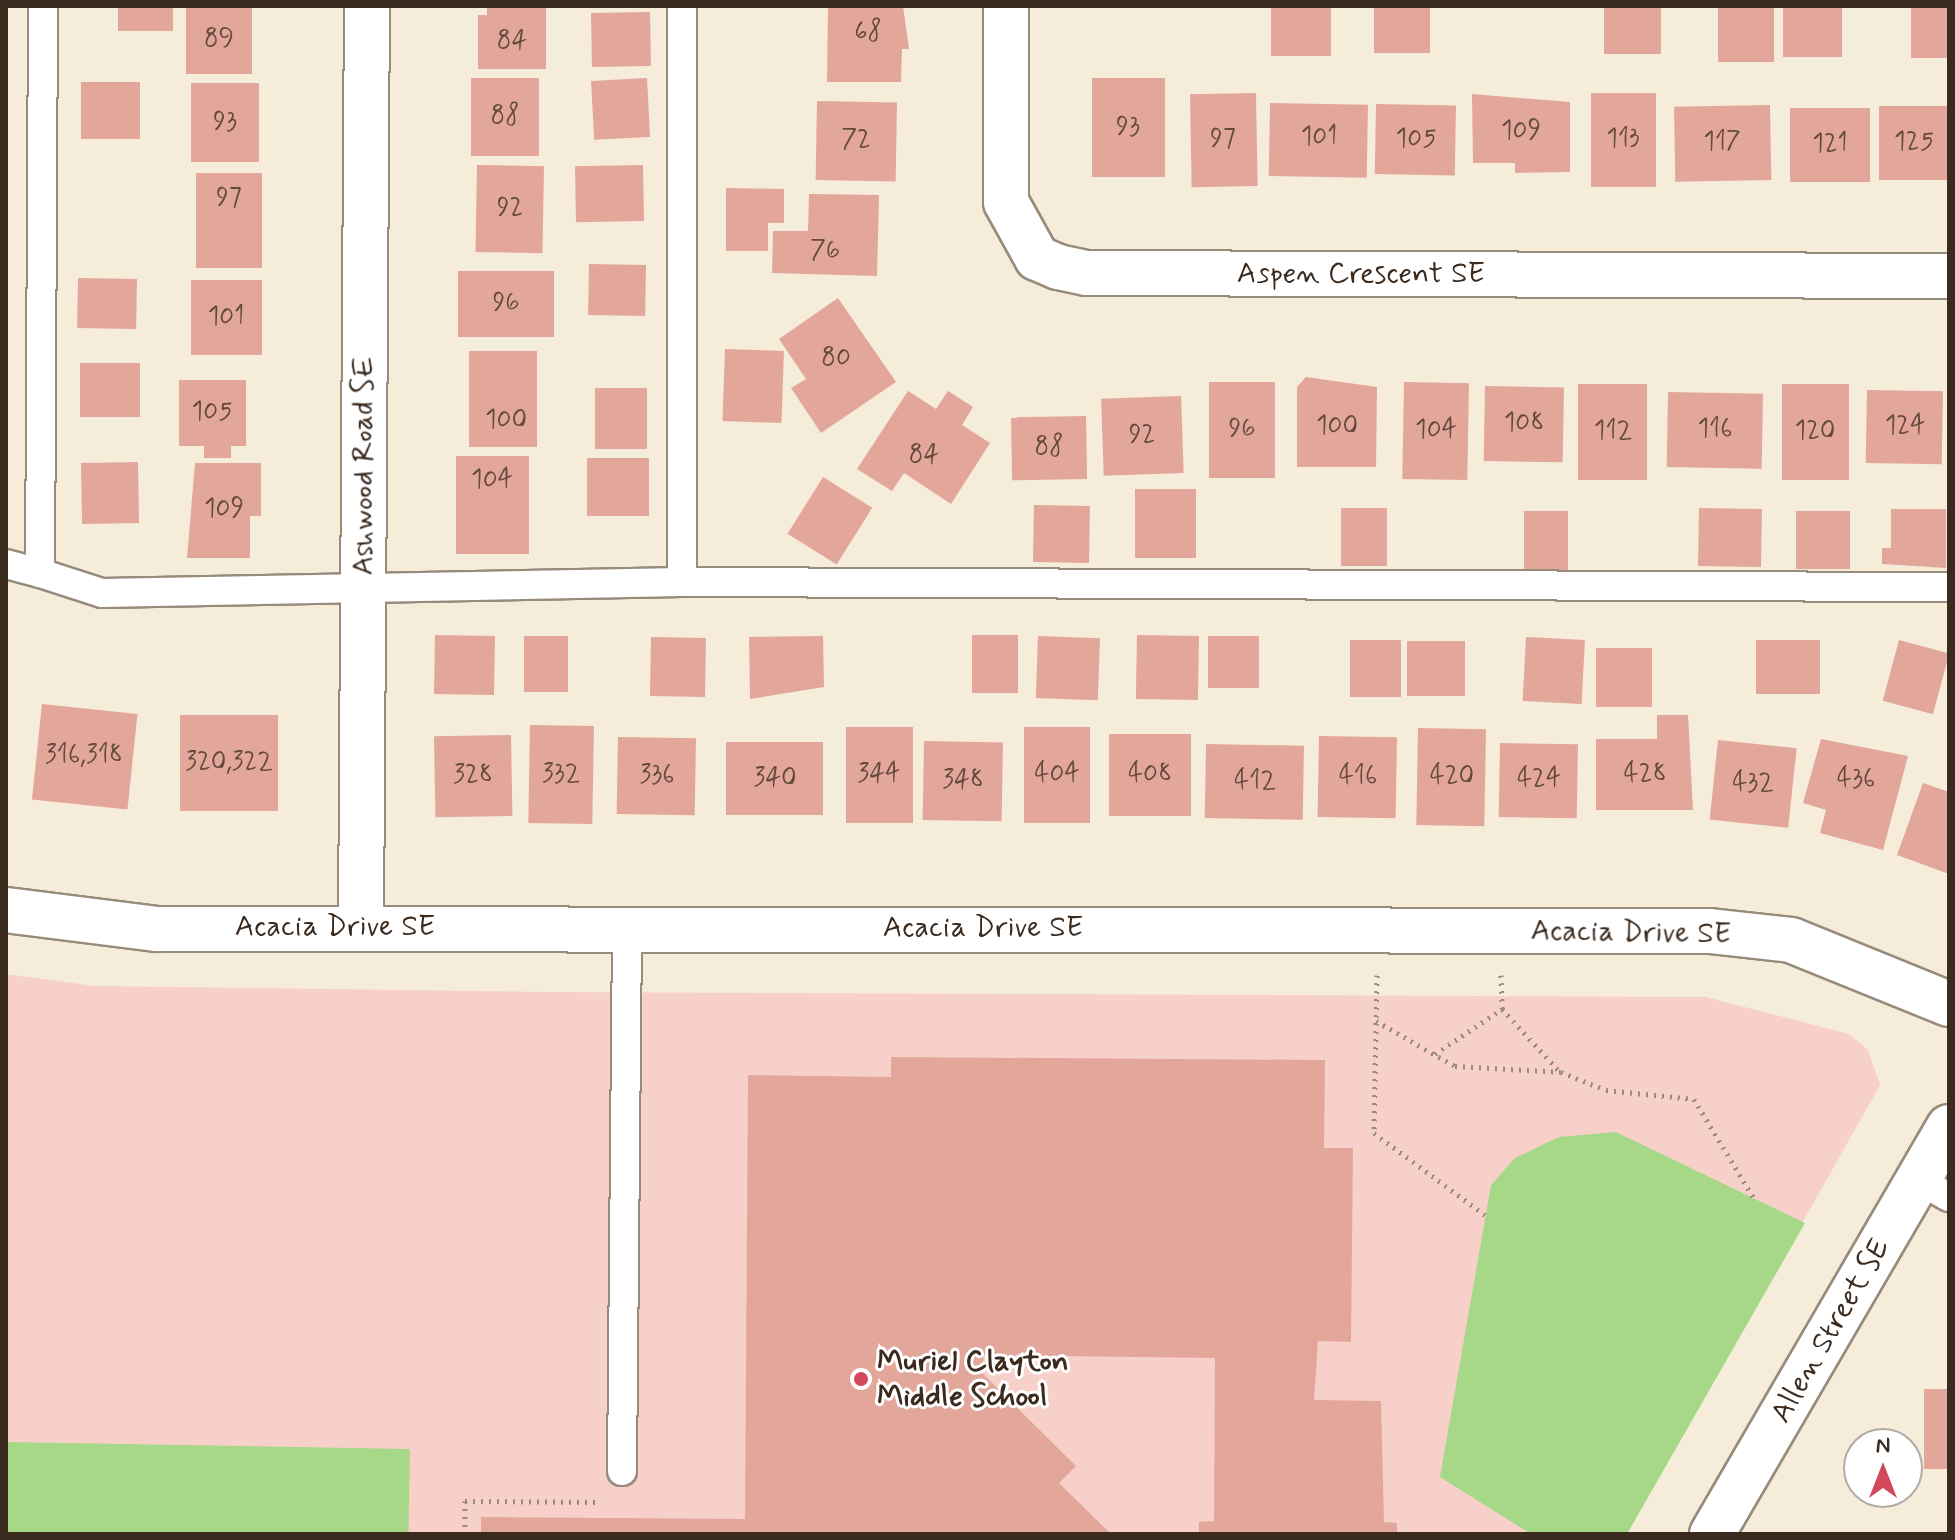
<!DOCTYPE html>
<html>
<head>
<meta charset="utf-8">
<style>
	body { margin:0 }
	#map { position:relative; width:1955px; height:1540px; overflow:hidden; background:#f5ecd9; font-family:Mynerve,sans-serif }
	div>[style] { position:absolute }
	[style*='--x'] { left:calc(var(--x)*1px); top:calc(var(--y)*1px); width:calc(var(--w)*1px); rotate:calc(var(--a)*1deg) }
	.built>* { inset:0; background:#f7d0ca }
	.green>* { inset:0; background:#a6d887; transform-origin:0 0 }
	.building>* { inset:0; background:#e3a69b; transform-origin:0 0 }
	.path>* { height:5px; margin-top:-2.5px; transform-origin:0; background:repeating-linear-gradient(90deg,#988b7c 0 2px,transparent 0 8px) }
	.roads { filter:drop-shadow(2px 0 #988b7c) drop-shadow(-2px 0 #988b7c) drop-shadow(0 2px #988b7c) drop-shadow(0 -2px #988b7c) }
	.lane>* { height:28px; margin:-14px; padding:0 14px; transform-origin:14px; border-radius:14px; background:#fff }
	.street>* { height:44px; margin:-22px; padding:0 22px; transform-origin:22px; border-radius:22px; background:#fff }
	.secondary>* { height:44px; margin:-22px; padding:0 22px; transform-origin:22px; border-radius:22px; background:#fff }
	.dots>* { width:22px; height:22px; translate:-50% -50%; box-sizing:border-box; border:4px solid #fff; border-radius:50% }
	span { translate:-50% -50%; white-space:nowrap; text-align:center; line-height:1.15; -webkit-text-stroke:6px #fff; paint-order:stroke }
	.number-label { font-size:26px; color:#65493d }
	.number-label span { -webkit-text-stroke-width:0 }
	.street-label { font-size:30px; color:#3b2a1e }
	.poi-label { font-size:30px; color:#3b2a1e; font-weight:700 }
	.left { translate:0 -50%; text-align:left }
	.frame { position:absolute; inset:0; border:8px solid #3b2a1e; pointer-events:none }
	.north { position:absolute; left:1843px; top:1428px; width:80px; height:80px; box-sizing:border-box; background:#fff; border:2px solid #b1aaa5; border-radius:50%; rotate:0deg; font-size:22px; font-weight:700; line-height:32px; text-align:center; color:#3b2a1e }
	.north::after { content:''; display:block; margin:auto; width:28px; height:36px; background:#d1495b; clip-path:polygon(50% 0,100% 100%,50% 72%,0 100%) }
</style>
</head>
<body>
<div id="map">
	<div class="built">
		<i style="clip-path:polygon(6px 974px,94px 986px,555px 992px,1706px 997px,1849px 1034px,1868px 1050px,1880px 1085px,1627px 1534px,6px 1534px)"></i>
	</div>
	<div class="green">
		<i style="clip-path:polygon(1616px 1132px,1805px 1223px,1627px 1534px,1531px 1534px,1440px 1477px,1491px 1185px,1515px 1158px,1559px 1137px)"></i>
		<i style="left:6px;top:1442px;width:404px;height:92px;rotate:1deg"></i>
	</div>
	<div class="building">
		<i style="left:118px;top:6px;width:55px;height:25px"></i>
		<i style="left:186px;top:6px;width:66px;height:68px"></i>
		<i style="clip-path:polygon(487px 6px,546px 6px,546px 69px,478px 69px,478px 15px,487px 15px)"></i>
		<i style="clip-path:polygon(828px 6px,903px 6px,909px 49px,902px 49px,901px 82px,827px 82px)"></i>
		<i style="left:1271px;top:6px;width:60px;height:50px"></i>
		<i style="left:1374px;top:6px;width:56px;height:47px"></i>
		<i style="left:1604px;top:6px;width:57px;height:48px"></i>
		<i style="left:1718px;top:6px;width:56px;height:56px"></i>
		<i style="left:1783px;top:6px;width:59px;height:51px"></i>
		<i style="left:1911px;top:6px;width:38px;height:52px"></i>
		<i style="left:650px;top:12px;width:54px;height:59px;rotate:89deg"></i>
		<i style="left:471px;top:78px;width:68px;height:78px"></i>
		<i style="left:647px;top:78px;width:59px;height:56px;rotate:87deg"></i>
		<i style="left:1092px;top:78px;width:73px;height:99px"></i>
		<i style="left:81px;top:82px;width:59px;height:57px"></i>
		<i style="left:259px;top:83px;width:79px;height:68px;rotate:90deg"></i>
		<i style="left:1256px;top:93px;width:93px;height:66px;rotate:89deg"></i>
		<i style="left:1591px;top:93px;width:65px;height:94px"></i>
		<i style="clip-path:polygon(1472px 94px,1570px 102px,1570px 172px,1515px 173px,1515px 163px,1473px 163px)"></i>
		<i style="left:817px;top:101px;width:80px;height:79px;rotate:1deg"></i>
		<i style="left:1270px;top:103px;width:98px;height:73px;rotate:1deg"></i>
		<i style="left:1376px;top:104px;width:80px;height:70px;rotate:1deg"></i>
		<i style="left:1770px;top:105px;width:75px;height:96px;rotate:89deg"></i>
		<i style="left:1949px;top:106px;width:74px;height:70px;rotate:90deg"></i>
		<i style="left:1790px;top:108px;width:80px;height:74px"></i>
		<i style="left:477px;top:165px;width:67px;height:87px;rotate:1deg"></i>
		<i style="left:643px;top:165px;width:56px;height:68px;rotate:89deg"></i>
		<i style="left:196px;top:173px;width:66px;height:95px"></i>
		<i style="clip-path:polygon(726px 188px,784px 189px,784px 223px,768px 223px,768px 251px,726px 251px)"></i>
		<i style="clip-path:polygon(809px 194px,879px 195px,877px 276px,772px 273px,773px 231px,808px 231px)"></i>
		<i style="left:589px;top:264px;width:57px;height:51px;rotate:1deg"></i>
		<i style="left:458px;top:271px;width:96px;height:66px"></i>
		<i style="left:78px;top:278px;width:59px;height:50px;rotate:1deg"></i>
		<i style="left:191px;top:280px;width:71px;height:75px"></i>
		<i style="clip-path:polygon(838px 298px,896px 382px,821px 433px,791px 388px,806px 379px,779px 339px)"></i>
		<i style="left:725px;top:349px;width:59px;height:72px;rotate:2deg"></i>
		<i style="left:469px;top:351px;width:68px;height:96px"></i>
		<i style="left:80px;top:363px;width:60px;height:54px"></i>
		<i style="clip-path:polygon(1306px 377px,1377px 387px,1376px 467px,1297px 467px,1297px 387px)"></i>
		<i style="clip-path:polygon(179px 380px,246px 380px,246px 446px,231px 446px,231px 458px,204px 458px,204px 446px,179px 446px)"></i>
		<i style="left:1209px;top:382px;width:66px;height:96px"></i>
		<i style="left:1404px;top:382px;width:65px;height:97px;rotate:1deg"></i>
		<i style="left:1578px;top:384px;width:69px;height:96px"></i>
		<i style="left:1782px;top:384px;width:67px;height:96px"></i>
		<i style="left:1485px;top:386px;width:79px;height:75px;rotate:1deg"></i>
		<i style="left:595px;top:388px;width:52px;height:61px"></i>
		<i style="left:1867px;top:390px;width:76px;height:73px;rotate:1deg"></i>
		<i style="clip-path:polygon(908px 391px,936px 409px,948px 391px,973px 407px,962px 425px,990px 443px,951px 504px,904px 473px,892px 491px,857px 469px)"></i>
		<i style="left:1668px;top:392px;width:95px;height:75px;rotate:1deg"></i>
		<i style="left:1181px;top:396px;width:77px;height:80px;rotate:88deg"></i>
		<i style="left:1086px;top:416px;width:63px;height:75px;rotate:89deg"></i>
		<i style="left:456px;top:456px;width:73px;height:98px"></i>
		<i style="left:587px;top:458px;width:62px;height:58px"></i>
		<i style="left:138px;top:462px;width:61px;height:57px;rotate:89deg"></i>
		<i style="clip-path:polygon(195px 463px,261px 463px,261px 516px,250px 516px,250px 558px,187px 558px)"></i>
		<i style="left:823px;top:477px;width:58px;height:67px;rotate:32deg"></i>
		<i style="left:1135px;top:489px;width:61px;height:69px"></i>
		<i style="left:1034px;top:505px;width:56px;height:57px;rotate:1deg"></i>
		<i style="left:1341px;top:508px;width:46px;height:58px"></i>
		<i style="left:1699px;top:508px;width:63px;height:58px;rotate:1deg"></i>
		<i style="clip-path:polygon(1891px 509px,1946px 509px,1946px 568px,1882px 564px,1882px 548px,1891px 548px)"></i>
		<i style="left:1524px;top:511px;width:44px;height:59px"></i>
		<i style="left:1796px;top:511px;width:54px;height:58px"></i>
		<i style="left:435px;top:635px;width:60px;height:59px;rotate:1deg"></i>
		<i style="left:972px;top:635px;width:46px;height:58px"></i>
		<i style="left:1137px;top:635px;width:62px;height:64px;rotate:1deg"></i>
		<i style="left:524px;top:636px;width:44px;height:56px"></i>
		<i style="clip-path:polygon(823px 636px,824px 687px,750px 699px,749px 637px)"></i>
		<i style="left:1038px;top:636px;width:62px;height:62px;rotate:2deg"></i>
		<i style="left:1208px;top:636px;width:51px;height:52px"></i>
		<i style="left:651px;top:637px;width:55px;height:59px;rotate:1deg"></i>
		<i style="left:1526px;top:637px;width:59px;height:64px;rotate:3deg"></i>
		<i style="left:1350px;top:640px;width:51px;height:57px"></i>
		<i style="left:1820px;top:640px;width:54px;height:64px;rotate:90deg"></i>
		<i style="left:1899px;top:640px;width:52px;height:63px;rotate:15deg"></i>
		<i style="left:1465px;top:641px;width:55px;height:58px;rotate:90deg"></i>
		<i style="left:1596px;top:648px;width:56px;height:59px"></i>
		<i style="left:42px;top:704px;width:96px;height:96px;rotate:6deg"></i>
		<i style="left:180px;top:715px;width:98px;height:96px"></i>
		<i style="clip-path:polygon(1657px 715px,1688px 715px,1693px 810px,1596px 810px,1596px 739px,1657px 739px)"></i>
		<i style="left:530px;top:725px;width:64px;height:98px;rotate:1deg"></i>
		<i style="left:846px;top:727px;width:67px;height:96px"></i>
		<i style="left:1024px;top:727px;width:66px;height:96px"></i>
		<i style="left:1418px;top:728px;width:68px;height:97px;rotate:1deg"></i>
		<i style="left:1109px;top:734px;width:82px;height:82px"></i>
		<i style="left:511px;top:735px;width:81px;height:77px;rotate:89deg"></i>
		<i style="left:1319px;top:736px;width:78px;height:81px;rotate:1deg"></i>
		<i style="left:618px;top:737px;width:78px;height:77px;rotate:1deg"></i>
		<i style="clip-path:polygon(1821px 739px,1908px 756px,1883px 850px,1820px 833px,1826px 810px,1803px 803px)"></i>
		<i style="left:1718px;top:740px;width:79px;height:80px;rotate:6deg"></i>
		<i style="left:924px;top:741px;width:79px;height:79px;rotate:1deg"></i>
		<i style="left:823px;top:742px;width:73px;height:97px;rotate:90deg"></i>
		<i style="left:1500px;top:743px;width:78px;height:74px;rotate:1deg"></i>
		<i style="left:1206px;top:744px;width:98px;height:74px;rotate:1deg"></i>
		<i style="clip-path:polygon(1923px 783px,1949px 792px,1949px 874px,1897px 855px)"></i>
		<i style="clip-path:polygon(891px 1057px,1325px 1060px,1324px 1148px,1353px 1148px,1351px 1342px,1318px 1341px,1314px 1400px,1381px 1401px,1384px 1522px,1397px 1523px,1397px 1534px,1199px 1534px,1199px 1522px,1214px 1521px,1215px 1358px,984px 1355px,982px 1373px,1076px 1466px,1059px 1483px,1111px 1534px,481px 1534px,481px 1517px,745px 1519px,748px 1075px,891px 1077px)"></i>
		<i style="left:1924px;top:1389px;width:25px;height:80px"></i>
	</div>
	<div class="path">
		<i style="--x:1377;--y:975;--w:158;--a:91.1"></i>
		<i style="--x:1374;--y:1133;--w:138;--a:36.5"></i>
		<i style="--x:1501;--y:975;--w:34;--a:88"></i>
		<i style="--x:1502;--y:1009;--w:84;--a:47.4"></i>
		<i style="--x:1376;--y:1021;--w:91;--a:29.7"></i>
		<i style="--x:1455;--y:1066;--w:106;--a:3.2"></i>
		<i style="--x:1561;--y:1072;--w:48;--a:21.8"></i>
		<i style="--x:1606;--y:1090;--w:88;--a:5.8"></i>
		<i style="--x:1694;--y:1099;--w:118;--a:58.9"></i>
		<i style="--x:1435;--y:1054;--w:81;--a:-33.9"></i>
		<i style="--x:465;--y:1534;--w:33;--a:-90"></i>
		<i style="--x:465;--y:1501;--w:135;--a:0.4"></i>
	</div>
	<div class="roads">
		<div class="lane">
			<i style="--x:43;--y:6;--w:567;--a:90.3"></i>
			<i style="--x:40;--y:573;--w:65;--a:17.9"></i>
			<i style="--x:102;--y:593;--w:580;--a:-1.09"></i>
			<i style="--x:682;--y:6;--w:576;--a:90"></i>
			<i style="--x:682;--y:582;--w:1267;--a:0.23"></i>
			<i style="--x:6;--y:564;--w:35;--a:15"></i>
			<i style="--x:1919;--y:1180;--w:34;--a:30"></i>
			<i style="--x:622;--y:1471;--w:544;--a:-89.47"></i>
		</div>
		<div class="street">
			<i style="--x:1006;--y:6;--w:196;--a:90"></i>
			<i style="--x:1006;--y:202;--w:64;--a:61"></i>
			<i style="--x:1037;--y:258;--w:23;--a:23"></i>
			<i style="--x:1058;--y:267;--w:29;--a:12"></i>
			<i style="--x:1086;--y:273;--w:863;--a:0.2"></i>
			<i style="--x:6;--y:910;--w:151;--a:7.2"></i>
			<i style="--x:156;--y:929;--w:1554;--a:0.07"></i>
			<i style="--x:1710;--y:931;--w:81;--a:6.3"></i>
			<i style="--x:1791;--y:940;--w:170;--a:22.1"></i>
			<i style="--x:361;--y:926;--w:920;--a:-89.63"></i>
		</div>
		<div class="secondary">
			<i style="--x:1712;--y:1534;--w:471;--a:-59.8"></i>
		</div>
	</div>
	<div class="dots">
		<i style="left:861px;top:1379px;background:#d1495b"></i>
	</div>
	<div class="number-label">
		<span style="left:868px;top:33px">68</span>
		<span style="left:219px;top:40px">89</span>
		<span style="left:512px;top:42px">84</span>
		<span style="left:505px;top:117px">88</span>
		<span style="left:225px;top:123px">93</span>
		<span style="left:1128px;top:128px">93</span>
		<span style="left:1521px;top:132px">109</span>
		<span style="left:1319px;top:138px">101</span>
		<span style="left:1223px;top:140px">97</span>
		<span style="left:1416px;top:140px">105</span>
		<span style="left:1623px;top:140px">113</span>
		<span style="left:856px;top:141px">72</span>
		<span style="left:1722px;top:143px">117</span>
		<span style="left:1914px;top:143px">125</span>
		<span style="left:1830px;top:145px">121</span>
		<span style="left:229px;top:199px">97</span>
		<span style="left:510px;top:209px">92</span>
		<span style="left:825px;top:252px">76</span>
		<span style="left:506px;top:304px">96</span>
		<span style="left:226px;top:318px">101</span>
		<span style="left:836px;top:359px">80</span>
		<span style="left:212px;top:413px">105</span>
		<span style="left:506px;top:421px">100</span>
		<span style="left:1524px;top:424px">108</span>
		<span style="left:1337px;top:427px">100</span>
		<span style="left:1905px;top:427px">124</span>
		<span style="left:1242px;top:430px">96</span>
		<span style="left:1715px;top:430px">116</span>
		<span style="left:1436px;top:431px">104</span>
		<span style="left:1613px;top:432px">112</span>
		<span style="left:1815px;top:432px">120</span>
		<span style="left:1142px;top:436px">92</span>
		<span style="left:1049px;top:448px">88</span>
		<span style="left:924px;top:456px">84</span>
		<span style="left:492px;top:481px">104</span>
		<span style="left:224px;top:510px">109</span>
		<span style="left:84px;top:756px">316,318</span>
		<span style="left:229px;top:763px">320,322</span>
		<span style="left:561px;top:775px">332</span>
		<span style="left:879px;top:775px">344</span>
		<span style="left:1057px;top:775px">404</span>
		<span style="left:1150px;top:775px">408</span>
		<span style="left:1645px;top:775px">428</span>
		<span style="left:473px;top:776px">328</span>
		<span style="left:657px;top:776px">336</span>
		<span style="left:1358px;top:777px">416</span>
		<span style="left:1452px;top:777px">420</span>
		<span style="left:775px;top:779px">340</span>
		<span style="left:1539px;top:780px">424</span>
		<span style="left:1856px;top:780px">436</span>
		<span style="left:963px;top:781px">348</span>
		<span style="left:1255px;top:782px">412</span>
		<span style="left:1753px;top:784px">432</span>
	</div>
	<div class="street-label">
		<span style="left:1361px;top:274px">Aspen Crescent SE</span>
		<span style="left:364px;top:466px;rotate:-90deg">Ashwood Road SE</span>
		<span style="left:335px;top:927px">Acacia Drive SE</span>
		<span style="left:983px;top:928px">Acacia Drive SE</span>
		<span style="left:1631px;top:933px;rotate:1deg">Acacia Drive SE</span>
		<span style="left:1831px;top:1331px;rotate:-60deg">Allen Street SE</span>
	</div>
	<div class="poi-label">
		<span class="left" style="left:877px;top:1379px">Muriel Clayton<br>Middle School</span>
	</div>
	<div class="frame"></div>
	<div class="north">N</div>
</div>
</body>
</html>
